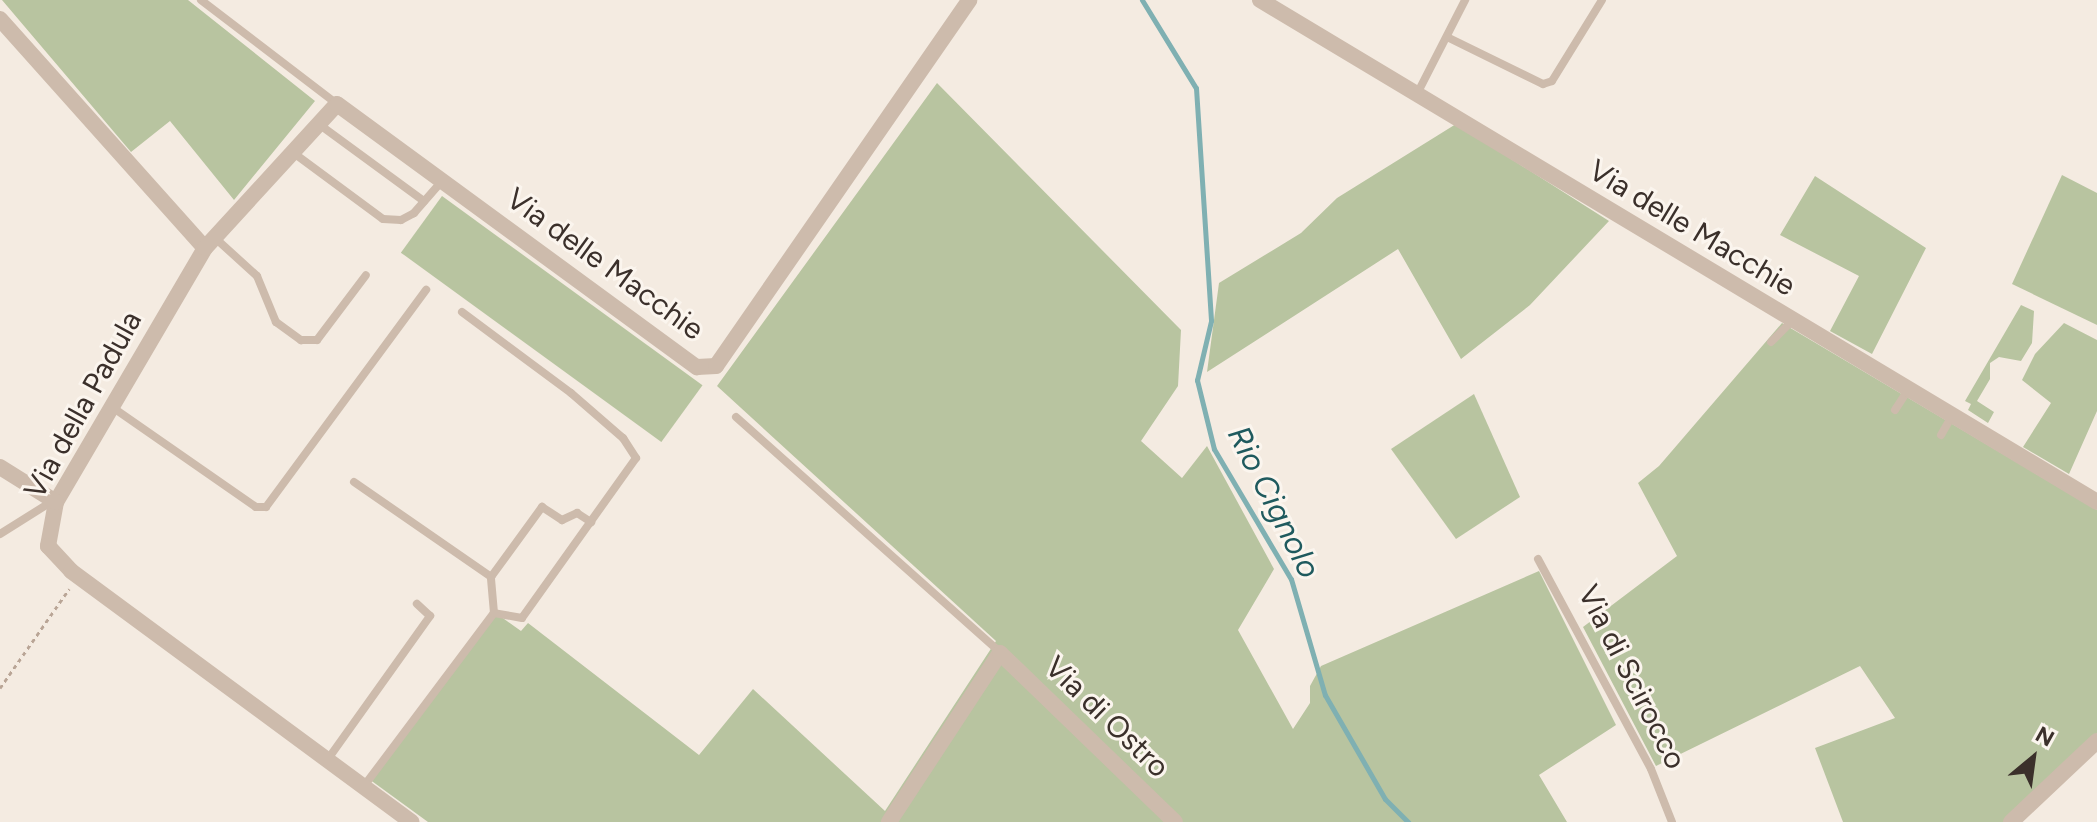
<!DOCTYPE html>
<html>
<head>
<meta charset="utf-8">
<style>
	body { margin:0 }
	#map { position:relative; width:2097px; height:822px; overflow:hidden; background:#f4ebe1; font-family:Figtree,sans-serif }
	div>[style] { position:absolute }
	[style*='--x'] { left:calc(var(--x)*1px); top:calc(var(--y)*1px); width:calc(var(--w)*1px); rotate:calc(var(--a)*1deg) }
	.green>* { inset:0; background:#b8c4a0; transform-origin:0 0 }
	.stream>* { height:5px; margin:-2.5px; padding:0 2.5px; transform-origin:2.5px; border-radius:2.5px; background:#7fb0b2 }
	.path>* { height:3px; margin-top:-1.5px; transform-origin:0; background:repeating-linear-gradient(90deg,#b9a596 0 4px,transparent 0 8px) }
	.service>* { height:8px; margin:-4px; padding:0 4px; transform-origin:4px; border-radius:4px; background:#cdbbac }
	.minor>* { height:16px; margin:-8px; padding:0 8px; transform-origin:8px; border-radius:8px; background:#cdbbac }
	span { translate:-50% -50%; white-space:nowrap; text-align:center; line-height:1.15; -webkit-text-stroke:6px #fbf5ee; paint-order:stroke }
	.street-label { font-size:30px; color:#3b302b }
	.water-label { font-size:32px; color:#1f5a5e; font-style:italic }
	.north { position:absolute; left:1993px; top:718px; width:80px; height:80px; -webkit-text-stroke:6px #fbf5ee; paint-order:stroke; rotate:29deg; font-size:22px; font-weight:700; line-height:32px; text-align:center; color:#3b302b }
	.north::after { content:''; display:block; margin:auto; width:28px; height:36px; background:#3b302b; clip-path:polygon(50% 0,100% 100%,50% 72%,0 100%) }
</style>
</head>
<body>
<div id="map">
	<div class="green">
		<i style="clip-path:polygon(2px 0,188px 0,315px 101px,234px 200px,170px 121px,131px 152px)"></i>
		<i style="clip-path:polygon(937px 83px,1181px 330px,1178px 386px,1141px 441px,1182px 478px,1207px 446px,1274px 569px,1238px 630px,1293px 729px,1310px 703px,1310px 686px,1321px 666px,1539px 571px,1616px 725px,1539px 775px,1567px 822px,428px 822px,369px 779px,493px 611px,521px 631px,528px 623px,699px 755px,753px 689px,885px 811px,996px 641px,717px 386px)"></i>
		<i style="clip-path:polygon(1456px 124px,1609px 221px,1530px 305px,1461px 359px,1398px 249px,1207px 372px,1219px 283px,1301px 233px,1337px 198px)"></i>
		<i style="clip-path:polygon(2062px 175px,2097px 193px,2097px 325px,2012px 284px)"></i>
		<i style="clip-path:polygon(1815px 176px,1926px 248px,1872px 354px,1830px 331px,1859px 276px,1780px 235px)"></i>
		<i style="left:442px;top:196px;width:322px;height:70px;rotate:36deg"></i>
		<i style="clip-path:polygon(2021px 305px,2034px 311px,2032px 343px,2021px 361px,1999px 357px,1990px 363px,1990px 379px,1977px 401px,1994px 412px,1988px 423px,1968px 410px,1971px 404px,1965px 401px)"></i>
		<i style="clip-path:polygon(1782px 323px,2097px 510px,2097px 733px,2005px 822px,1843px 822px,1815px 748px,1895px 718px,1860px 666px,1656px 766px,1583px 627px,1677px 556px,1638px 483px,1659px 466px)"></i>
		<i style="clip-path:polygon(2064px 323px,2097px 340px,2097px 411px,2069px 474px,2023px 447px,2051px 403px,2022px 380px,2035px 354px)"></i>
		<i style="clip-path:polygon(1474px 394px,1520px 497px,1456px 539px,1391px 449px)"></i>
	</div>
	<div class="stream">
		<i style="--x:1142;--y:0;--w:103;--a:58.5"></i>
		<i style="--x:1196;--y:88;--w:233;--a:86.3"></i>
		<i style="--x:1211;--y:321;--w:61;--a:103.3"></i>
		<i style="--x:1197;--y:380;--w:71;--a:76.2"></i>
		<i style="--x:1214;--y:449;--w:151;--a:59.4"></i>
		<i style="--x:1291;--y:579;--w:121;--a:73.7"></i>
		<i style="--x:1325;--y:695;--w:120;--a:60"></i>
		<i style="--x:1385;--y:799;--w:33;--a:45"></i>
	</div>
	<div class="path">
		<i style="--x:0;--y:688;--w:121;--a:-55.1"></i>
	</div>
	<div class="service">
		<i style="--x:201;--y:0;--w:171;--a:37.4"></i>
		<i style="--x:1447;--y:37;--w:107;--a:26.1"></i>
		<i style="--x:1543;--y:84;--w:9;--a:-18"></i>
		<i style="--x:1552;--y:81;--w:95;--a:-58.3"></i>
		<i style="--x:1417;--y:94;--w:106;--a:-62.9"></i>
		<i style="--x:320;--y:125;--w:129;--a:36.2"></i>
		<i style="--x:295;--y:154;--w:109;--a:36.5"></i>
		<i style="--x:383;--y:219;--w:18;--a:3"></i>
		<i style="--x:401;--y:220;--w:15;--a:-28"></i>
		<i style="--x:414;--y:213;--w:43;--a:-48.8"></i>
		<i style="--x:214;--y:237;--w:58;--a:42.2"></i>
		<i style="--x:257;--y:276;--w:50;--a:67.6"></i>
		<i style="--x:276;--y:322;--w:31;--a:36"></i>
		<i style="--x:301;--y:340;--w:16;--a:0"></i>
		<i style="--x:317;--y:340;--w:81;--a:-53"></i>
		<i style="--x:462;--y:312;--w:136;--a:36.6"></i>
		<i style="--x:571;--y:393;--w:69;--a:40.9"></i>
		<i style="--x:623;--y:438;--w:24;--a:57"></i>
		<i style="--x:636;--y:458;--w:196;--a:125.5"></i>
		<i style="--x:522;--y:618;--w:28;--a:-170"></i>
		<i style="--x:1771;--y:342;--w:30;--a:-45"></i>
		<i style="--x:112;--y:407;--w:175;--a:34.8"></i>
		<i style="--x:256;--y:507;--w:10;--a:0"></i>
		<i style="--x:266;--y:507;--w:270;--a:-53.6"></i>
		<i style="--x:1895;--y:410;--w:24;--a:-57"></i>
		<i style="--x:736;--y:417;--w:353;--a:41.7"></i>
		<i style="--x:1941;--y:435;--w:22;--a:-60"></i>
		<i style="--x:354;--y:482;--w:167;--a:34.7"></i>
		<i style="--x:0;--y:534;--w:60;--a:-32.1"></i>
		<i style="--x:1538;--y:559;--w:238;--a:61.7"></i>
		<i style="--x:1651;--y:769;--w:57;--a:68.4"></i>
		<i style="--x:328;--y:759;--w:176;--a:-54.5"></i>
		<i style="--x:430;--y:616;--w:18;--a:-137"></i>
		<i style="--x:364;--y:786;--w:216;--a:-53.1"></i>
		<i style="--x:494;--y:613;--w:36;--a:-95"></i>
		<i style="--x:491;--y:577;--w:87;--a:-53.9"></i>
		<i style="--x:542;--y:507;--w:24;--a:33"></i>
		<i style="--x:562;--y:520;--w:17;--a:-25"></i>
		<i style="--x:577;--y:513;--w:17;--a:33"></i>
	</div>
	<div class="minor">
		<i style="--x:1260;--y:0;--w:976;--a:30.95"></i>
		<i style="--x:0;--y:19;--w:307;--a:48.2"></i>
		<i style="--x:205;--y:248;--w:294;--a:120.4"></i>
		<i style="--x:56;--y:502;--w:45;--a:100.3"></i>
		<i style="--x:48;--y:546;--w:34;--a:47"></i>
		<i style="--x:71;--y:571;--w:423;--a:36.4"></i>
		<i style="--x:205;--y:248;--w:195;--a:-47.5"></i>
		<i style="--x:337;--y:104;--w:446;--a:36.2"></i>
		<i style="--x:697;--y:367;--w:19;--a:-3"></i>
		<i style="--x:716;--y:366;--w:445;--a:-55.3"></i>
		<i style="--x:0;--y:467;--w:66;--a:32"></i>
		<i style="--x:889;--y:822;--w:202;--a:-56.7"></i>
		<i style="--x:1000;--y:653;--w:243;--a:44"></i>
		<i style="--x:2011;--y:822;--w:118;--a:-43.3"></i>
	</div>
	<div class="street-label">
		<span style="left:1692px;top:228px;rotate:31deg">Via delle Macchie</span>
		<span style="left:605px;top:264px;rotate:36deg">Via delle Macchie</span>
		<span style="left:83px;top:405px;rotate:-61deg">Via della Padula</span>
		<span style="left:1632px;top:677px;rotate:63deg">Via di Scirocco</span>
		<span style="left:1107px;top:717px;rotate:44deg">Via di Ostro</span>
	</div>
	<div class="water-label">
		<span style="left:1274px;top:502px;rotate:63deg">Rio Cignolo</span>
	</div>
	<div class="north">N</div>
</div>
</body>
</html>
